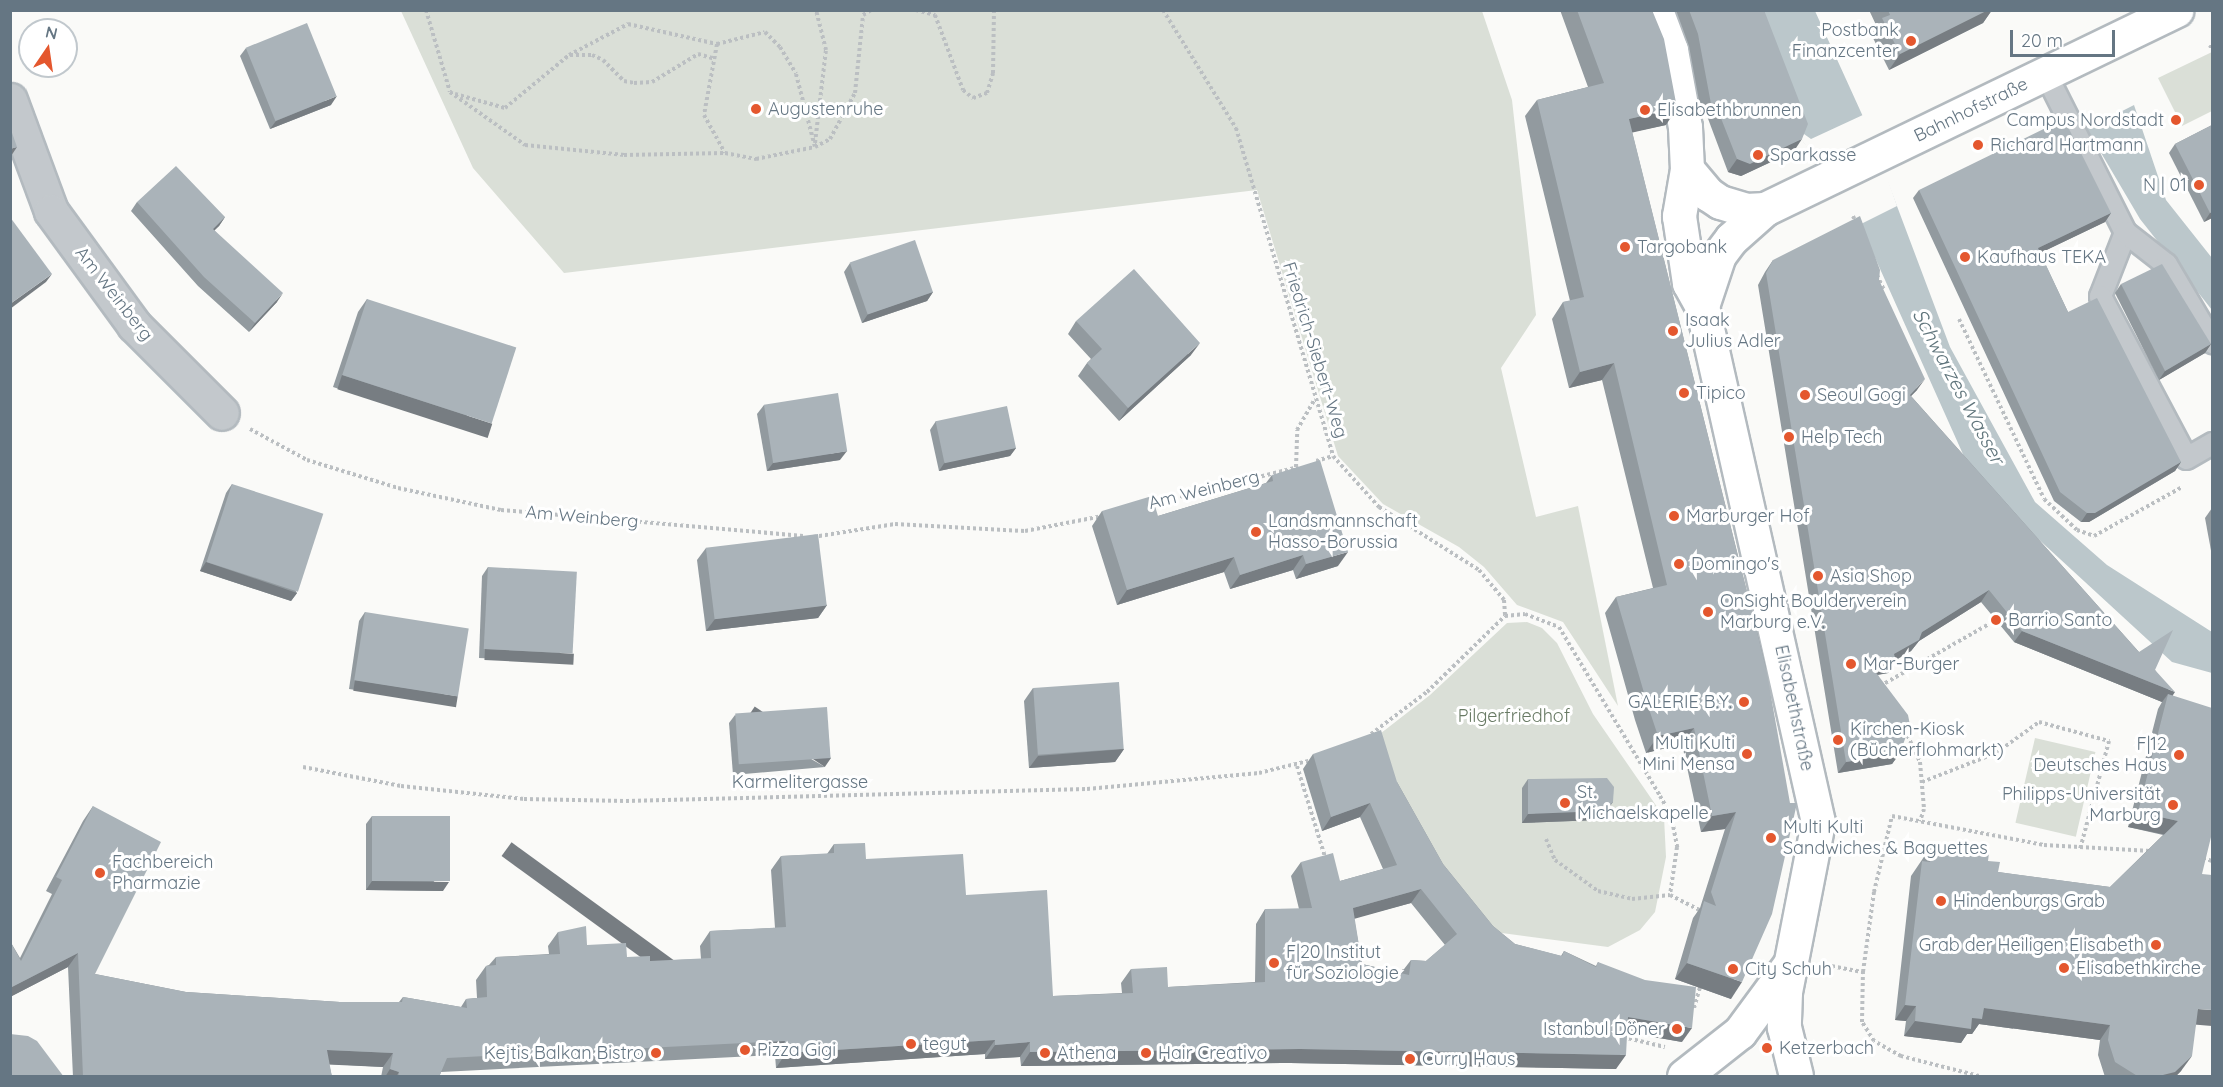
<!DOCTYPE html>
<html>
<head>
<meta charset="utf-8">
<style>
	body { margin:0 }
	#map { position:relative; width:2223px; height:1087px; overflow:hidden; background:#fafaf8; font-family:Quicksand,sans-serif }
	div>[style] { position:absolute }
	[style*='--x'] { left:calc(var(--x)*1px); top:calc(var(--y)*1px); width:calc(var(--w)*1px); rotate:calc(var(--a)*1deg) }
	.green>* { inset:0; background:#dadfd7; transform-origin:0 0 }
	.water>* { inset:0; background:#bbc7cb }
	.pier>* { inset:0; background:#fafaf8 }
	.path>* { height:4px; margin-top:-2px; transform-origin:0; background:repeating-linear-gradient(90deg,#bbbfc2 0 3px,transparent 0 6px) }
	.roads { filter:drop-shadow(2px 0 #b3babf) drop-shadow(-2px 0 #b3babf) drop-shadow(0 2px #b3babf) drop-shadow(0 -2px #b3babf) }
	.lane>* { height:21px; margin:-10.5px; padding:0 10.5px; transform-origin:10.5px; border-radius:10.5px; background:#c3c8cc }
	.street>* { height:33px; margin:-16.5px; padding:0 16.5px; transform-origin:16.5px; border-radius:16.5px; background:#c3c8cc }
	.secondary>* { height:33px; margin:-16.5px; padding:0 16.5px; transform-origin:16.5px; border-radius:16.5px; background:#fff }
	.wall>* { inset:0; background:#929a9f }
	.shaded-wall>* { inset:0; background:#777d82; transform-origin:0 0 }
	.building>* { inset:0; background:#aab3b9; transform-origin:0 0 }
	.dots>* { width:16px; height:16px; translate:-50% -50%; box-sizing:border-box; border:3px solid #fff; border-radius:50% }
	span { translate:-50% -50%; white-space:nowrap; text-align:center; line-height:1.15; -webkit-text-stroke:6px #fff; paint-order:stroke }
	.poi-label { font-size:18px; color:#657683 }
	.right { translate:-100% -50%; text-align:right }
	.left { translate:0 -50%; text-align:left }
	.street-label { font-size:18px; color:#657683 }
	.park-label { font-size:18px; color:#687a64 }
	.water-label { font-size:20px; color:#60757c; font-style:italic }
	.frame { position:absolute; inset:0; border:12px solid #657683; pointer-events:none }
	.north { position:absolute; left:18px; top:18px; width:60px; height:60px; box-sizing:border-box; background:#fff; border:2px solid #c1c8cd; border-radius:50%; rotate:13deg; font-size:16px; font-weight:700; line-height:24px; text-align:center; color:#657683 }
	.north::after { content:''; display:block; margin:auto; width:21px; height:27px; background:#e4572e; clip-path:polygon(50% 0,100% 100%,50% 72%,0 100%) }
	.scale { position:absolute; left:2010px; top:30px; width:105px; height:27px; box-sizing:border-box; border:3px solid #657683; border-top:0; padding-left:8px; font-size:18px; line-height:21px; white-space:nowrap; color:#657683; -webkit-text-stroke:4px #fff; paint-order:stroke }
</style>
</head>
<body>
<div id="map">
	<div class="green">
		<i style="clip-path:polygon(401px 11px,1482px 11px,1512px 100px,1536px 315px,1501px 368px,1536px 517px,1578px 506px,1618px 706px,1563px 622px,1517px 605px,1484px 567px,1459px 547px,1383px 504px,1338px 456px,1257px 190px,564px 273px,473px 168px)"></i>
		<i style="clip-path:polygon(2212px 52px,2212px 111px,2182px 126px,2158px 78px)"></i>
		<i style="clip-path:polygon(1527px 622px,1542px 628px,1557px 643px,1593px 714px,1664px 817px,1666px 857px,1655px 912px,1640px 930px,1608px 947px,1487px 931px,1424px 843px,1376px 737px,1430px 695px,1507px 623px)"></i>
		<i style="left:2035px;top:738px;width:62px;height:87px;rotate:13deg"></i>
	</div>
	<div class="water">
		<i style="clip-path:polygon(1750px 11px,1815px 11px,1865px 121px,1950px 347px,2035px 502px,2107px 565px,2212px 632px,2212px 673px,2172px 662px,1975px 481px,1851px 204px,1799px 136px)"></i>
		<i style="clip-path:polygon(2134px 105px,2166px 200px,2212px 258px,2212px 310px,2140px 219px,2087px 129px)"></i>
	</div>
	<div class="pier">
		<i style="clip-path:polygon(1865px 114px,1897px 206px,1857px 226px,1848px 205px,1799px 136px,1804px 134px,1811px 139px)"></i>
	</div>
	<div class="path">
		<i style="--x:426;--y:10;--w:85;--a:73.7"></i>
		<i style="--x:450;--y:92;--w:92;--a:35.2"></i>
		<i style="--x:525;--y:145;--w:100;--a:5.8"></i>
		<i style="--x:624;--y:155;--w:101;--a:-1.1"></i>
		<i style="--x:725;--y:153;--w:32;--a:11"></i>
		<i style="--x:756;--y:159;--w:60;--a:-11.5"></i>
		<i style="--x:815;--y:147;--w:17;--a:-28"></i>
		<i style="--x:830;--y:139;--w:52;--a:-61.5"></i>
		<i style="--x:855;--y:93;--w:78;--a:-84.1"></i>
		<i style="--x:863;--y:15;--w:9;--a:-32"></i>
		<i style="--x:916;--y:10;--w:20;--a:15"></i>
		<i style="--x:935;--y:15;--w:80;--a:69.5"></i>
		<i style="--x:963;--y:90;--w:13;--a:39"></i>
		<i style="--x:973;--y:98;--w:15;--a:-20"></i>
		<i style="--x:987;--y:93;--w:21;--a:-73"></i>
		<i style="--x:993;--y:73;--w:63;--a:-89.1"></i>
		<i style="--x:1163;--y:10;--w:139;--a:58.3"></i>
		<i style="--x:1236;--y:128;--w:342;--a:73.5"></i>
		<i style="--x:1333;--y:456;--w:69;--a:48"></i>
		<i style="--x:1379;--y:507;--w:118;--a:32.2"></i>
		<i style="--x:1479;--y:570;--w:39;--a:50"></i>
		<i style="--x:1504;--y:600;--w:16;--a:86"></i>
		<i style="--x:717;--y:44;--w:72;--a:100.4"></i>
		<i style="--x:704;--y:115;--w:43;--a:61.1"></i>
		<i style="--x:2210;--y:45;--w:5;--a:68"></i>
		<i style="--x:570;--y:55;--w:22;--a:0"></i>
		<i style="--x:592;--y:55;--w:12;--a:24"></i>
		<i style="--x:603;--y:60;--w:30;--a:45"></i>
		<i style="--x:624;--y:81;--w:10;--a:11"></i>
		<i style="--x:634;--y:83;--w:18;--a:-3"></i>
		<i style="--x:652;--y:82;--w:54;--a:-31.3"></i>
		<i style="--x:698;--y:54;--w:18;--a:16"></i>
		<i style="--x:455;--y:94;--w:52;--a:15.6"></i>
		<i style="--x:505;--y:108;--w:83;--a:-39.6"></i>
		<i style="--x:569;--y:55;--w:67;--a:-27.7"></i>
		<i style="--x:628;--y:24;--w:91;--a:12.7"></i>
		<i style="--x:717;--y:44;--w:49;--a:-14"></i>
		<i style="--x:765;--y:32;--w:21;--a:45"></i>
		<i style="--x:780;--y:47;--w:31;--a:59"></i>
		<i style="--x:796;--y:74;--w:75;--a:75.4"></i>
		<i style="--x:815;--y:143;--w:94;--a:-83.3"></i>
		<i style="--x:826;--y:50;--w:41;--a:-104"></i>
		<i style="--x:1853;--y:216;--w:8;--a:67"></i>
		<i style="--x:1877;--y:275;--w:17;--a:65"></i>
		<i style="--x:1959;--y:319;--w:199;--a:64.7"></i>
		<i style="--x:2044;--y:499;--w:45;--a:43.2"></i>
		<i style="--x:2077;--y:530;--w:18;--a:19"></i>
		<i style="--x:2094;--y:536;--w:101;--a:-29.1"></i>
		<i style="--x:250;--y:429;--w:65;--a:28.5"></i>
		<i style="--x:307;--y:460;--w:95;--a:17.1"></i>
		<i style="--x:398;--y:488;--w:105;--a:12.1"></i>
		<i style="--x:501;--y:510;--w:306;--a:4.9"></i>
		<i style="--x:1316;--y:461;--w:18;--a:-16"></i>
		<i style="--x:1296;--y:467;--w:37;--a:-88"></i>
		<i style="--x:1297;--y:430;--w:36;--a:-60"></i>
		<i style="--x:1151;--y:504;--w:152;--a:-14.1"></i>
		<i style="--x:813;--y:537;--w:83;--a:-9"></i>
		<i style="--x:895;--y:524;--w:130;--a:3.1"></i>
		<i style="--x:1025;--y:531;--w:79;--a:-10.9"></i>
		<i style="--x:1505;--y:616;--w:20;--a:-6"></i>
		<i style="--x:1525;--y:614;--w:36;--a:21"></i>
		<i style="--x:1559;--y:627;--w:197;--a:59.1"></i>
		<i style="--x:1660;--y:796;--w:22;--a:60"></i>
		<i style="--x:1671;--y:815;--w:33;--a:79"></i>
		<i style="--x:1677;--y:847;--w:49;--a:98.3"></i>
		<i style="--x:1880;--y:686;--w:133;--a:-29.6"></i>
		<i style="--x:1905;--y:730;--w:35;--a:65"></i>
		<i style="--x:1920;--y:762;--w:47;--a:85.1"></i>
		<i style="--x:1924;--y:809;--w:13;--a:108"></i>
		<i style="--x:1371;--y:734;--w:70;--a:-36.9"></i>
		<i style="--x:1427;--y:692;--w:109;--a:-44.3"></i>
		<i style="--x:1297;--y:766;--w:98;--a:72.9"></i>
		<i style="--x:303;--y:767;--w:100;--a:11"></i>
		<i style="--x:401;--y:786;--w:124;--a:6"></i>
		<i style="--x:524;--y:799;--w:102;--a:1.1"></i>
		<i style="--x:626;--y:801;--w:461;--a:-1.5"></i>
		<i style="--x:1087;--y:789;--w:173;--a:-5.3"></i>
		<i style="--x:1259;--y:773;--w:55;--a:-13.8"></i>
		<i style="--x:1922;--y:782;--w:79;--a:-21.4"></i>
		<i style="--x:1996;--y:753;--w:53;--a:-35.8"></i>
		<i style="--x:2039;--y:722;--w:73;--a:15.2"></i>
		<i style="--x:2109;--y:741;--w:112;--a:105"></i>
		<i style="--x:1546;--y:839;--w:23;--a:67"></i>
		<i style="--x:1555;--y:860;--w:53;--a:35.8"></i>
		<i style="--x:1598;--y:891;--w:35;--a:13"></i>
		<i style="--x:1632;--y:899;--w:38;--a:-6"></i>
		<i style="--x:1670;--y:895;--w:36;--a:27"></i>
		<i style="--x:2203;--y:858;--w:9;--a:18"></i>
		<i style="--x:1826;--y:965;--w:38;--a:11"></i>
		<i style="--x:1390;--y:972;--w:16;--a:-4"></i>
		<i style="--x:1694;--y:1008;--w:26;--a:-74"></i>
		<i style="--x:1623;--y:1037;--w:43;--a:13.4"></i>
		<i style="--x:1979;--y:1076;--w:81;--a:-165.6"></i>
		<i style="--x:1901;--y:1056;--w:31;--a:-151"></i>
		<i style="--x:1874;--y:1041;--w:22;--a:-122"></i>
		<i style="--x:1862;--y:1022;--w:50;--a:-88.9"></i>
		<i style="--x:1863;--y:972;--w:81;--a:-82.2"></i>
		<i style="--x:1874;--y:892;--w:78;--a:-76.7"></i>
		<i style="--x:1892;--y:816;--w:155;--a:10.8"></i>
		<i style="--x:2044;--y:845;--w:107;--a:3.2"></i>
	</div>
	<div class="roads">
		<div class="lane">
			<i style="--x:2045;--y:73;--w:178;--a:63.3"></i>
			<i style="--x:2125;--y:232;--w:69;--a:111.3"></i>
			<i style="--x:2100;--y:296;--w:183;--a:62"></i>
			<i style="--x:2186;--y:458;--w:30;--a:-30"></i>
			<i style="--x:2125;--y:232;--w:52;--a:38"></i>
			<i style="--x:2166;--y:264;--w:91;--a:59.5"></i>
		</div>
		<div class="street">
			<i style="--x:10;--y:100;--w:118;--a:69.7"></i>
			<i style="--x:51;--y:211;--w:141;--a:53.9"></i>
			<i style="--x:134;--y:325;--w:124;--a:45"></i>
		</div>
		<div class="secondary">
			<i style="--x:1656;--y:10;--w:43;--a:69.4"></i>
			<i style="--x:1671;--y:50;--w:78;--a:79.7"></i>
			<i style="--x:1685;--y:127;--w:42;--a:87.3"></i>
			<i style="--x:1687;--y:169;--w:48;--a:99.7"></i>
			<i style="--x:1679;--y:216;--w:68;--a:81.5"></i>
			<i style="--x:1689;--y:283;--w:26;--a:61"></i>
			<i style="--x:1702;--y:306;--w:529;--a:77.33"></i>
			<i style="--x:1818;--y:822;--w:173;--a:101"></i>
			<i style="--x:1785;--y:992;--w:35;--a:92"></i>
			<i style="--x:1784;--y:1027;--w:50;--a:76.2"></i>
			<i style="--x:1687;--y:169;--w:33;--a:50"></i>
			<i style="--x:1708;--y:194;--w:14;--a:34"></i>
			<i style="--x:1720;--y:202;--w:27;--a:17"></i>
			<i style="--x:1746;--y:210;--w:19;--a:-3"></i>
			<i style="--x:1702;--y:306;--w:54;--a:-71.6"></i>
			<i style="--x:1719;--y:255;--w:20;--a:-53"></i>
			<i style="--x:1731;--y:239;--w:45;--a:-41.4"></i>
			<i style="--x:1765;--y:209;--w:457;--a:-25.8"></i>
			<i style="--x:1684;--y:1076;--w:71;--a:-38.2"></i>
			<i style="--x:1740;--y:1032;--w:81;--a:-53.6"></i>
		</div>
	</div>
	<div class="wall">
		<i style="clip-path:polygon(1560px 10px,1652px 10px,1666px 125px,1632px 132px,1766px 668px,1731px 999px,1675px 979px,1693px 918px,1700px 908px,1725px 829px,1701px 832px,1682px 744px,1646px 753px,1635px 720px,1605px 613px,1616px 597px,1653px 588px,1602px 380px,1569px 388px,1552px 319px,1563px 302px,1570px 301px,1525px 116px,1537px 100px,1588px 87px)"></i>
		<i style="clip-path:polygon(1676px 10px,1764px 10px,1794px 151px,1741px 176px,1728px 172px,1707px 116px,1702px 117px,1689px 46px)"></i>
		<i style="clip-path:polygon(1869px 10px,1992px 10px,1983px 23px,1889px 70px,1871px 34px,1877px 27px)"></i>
		<i style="clip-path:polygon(246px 48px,331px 105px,270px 129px,240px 56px)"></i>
		<i style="clip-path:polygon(2212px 125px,2212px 218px,2204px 222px,2169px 153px,2175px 144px)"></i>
		<i style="clip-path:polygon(1919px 190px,2111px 213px,2105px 222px,2040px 253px,2068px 312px,2181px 462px,2175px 471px,2089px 522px,2081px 522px,2054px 501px,1913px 198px)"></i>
		<i style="clip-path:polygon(137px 202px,225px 217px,219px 226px,214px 230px,277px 302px,249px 332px,198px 286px,131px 211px)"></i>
		<i style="clip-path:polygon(1773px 260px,1879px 280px,1917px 390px,1911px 396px,2155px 670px,2173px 696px,2202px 874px,2196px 1024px,2181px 1071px,2175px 1077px,2105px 1077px,2098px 1055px,2100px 1040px,1979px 1024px,1972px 1034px,1967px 1034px,1961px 1043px,1904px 1036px,1906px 1021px,1895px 1020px,1911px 876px,1932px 845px,1988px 861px,1998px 872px,2110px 887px,2163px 835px,2128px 827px,2158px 709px,2162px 702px,2014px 642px,1981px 602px,1919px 641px,1911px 651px,1896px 660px,1896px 661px,1888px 673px,1878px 675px,1900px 753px,1892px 764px,1838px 773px,1758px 285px,1765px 272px)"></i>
		<i style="clip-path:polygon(850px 263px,933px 292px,927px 301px,862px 323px,844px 272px)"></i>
		<i style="clip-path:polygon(2121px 284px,2211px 344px,2205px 353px,2159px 380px,2115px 293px)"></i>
		<i style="clip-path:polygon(367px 299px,484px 435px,333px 387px,358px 312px)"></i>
		<i style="clip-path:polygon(1076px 321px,1191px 355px,1119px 421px,1078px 376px,1087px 363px,1091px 359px,1068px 334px)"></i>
		<i style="clip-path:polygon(764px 405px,840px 460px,767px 471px,757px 414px)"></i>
		<i style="clip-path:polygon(936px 421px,1016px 448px,1010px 456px,939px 471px,930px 430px)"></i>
		<i style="clip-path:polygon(1272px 475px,1338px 566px,1296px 579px,1293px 570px,1230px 589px,1224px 572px,1117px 605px,1092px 526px,1102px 511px,1158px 516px,1266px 483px)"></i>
		<i style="clip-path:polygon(232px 484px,297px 593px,291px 601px,200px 571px,226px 493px)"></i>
		<i style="clip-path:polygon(2212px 508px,2212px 556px,2205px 518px)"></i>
		<i style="clip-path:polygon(706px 548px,827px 605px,818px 618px,706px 631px,697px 560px)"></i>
		<i style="clip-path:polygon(488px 567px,568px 662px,479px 658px,482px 576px)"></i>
		<i style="clip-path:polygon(365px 612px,452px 705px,349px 689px,359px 621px)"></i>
		<i style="clip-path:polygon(1033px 688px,1124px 749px,1115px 762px,1029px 768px,1024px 701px)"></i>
		<i style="clip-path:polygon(735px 715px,825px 767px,733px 775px,729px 723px)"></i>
		<i style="clip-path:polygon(evenodd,1313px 754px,1397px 782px,1443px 864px,1493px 926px,1515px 944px,1561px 956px,1564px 951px,1596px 966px,1598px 962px,1682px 1042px,1627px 1032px,1616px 1069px,1290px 1063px,1021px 1066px,1020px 1057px,985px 1059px,985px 1054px,776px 1068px,775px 1055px,441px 1072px,439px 1077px,381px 1077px,383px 1067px,329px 1064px,332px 1077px,73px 1077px,68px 967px,10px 997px,10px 941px,20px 958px,52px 894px,46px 891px,83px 821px,93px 806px,95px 974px,186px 992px,340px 1002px,399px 1002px,403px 997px,461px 1007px,466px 999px,477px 998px,476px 980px,486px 966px,489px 965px,496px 957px,549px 954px,548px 946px,558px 932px,587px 945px,627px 957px,650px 961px,701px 959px,700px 946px,710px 931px,775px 928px,771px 870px,781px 856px,827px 854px,834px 844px,866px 859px,966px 895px,1053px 996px,1122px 993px,1121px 983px,1131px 969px,1168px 987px,1255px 982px,1256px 924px,1265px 909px,1299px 909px,1291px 876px,1301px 862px,1340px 881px,1383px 869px,1360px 817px,1322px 831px,1303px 769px,1313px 754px,1411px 903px,1445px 945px,1426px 961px,1411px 960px,1401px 973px,1362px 964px,1354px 918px,1411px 903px)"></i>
		<i style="clip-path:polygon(1528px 779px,1607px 810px,1598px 820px,1522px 823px,1522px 788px)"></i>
		<i style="clip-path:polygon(372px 816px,443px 891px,366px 890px,366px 824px)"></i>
	</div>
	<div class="shaded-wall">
		<i style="clip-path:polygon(1988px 10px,1992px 10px,1983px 23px,1889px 70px,1900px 54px)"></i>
		<i style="clip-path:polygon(337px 96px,331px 105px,270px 129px,276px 121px)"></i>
		<i style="clip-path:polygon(1715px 103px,1707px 116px,1702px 117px,1711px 104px)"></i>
		<i style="clip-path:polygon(1677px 108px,1666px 125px,1617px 136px,1629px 119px)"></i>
		<i style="clip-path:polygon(1802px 139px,1794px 151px,1741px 176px,1728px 172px,1737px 159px)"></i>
		<i style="clip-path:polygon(17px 147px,11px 156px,10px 156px,10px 149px)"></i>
		<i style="clip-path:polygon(2212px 212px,2212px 218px,2204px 222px,2210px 213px)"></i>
		<i style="clip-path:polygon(2111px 213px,2105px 222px,2032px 257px,2038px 248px)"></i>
		<i style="clip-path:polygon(225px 217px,219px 226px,207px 238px,213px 229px)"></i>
		<i style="clip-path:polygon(52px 274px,46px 282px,10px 309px,10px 304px)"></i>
		<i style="clip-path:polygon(933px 292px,927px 301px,862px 323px,868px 314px)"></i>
		<i style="clip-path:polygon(283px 293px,277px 302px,249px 332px,255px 323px)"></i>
		<i style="clip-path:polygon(1200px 343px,1191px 355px,1119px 421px,1128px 408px)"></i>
		<i style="clip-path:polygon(2211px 344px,2205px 353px,2159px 380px,2165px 371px)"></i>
		<i style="clip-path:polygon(1614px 363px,1602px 380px,1569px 388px,1580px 372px)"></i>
		<i style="left:342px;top:375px;width:158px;height:15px;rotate:18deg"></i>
		<i style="clip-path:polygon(1925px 379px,1917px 390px,1901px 406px,1910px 395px)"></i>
		<i style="clip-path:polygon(1016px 448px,1010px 456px,939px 471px,945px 462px)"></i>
		<i style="clip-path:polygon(847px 451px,840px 460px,767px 471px,773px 463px)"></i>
		<i style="clip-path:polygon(2181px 462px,2175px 471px,2089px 522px,2081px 522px,2087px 513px)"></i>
		<i style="clip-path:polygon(1348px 552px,1338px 566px,1296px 579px,1306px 564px)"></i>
		<i style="clip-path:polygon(1303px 555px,1293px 570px,1230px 589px,1240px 575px)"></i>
		<i style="clip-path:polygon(1234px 557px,1224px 572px,1117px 605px,1127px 590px)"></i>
		<i style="clip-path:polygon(206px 562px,297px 593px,291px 601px,200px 571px)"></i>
		<i style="clip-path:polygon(1989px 590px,1981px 602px,1919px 641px,1911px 651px,1892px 662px,1896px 661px,1888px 673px,1863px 677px,1871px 666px,1922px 632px)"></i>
		<i style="clip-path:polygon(827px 605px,818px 618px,706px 631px,715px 619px)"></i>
		<i style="clip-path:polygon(2022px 631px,2175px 692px,2167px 704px,2168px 694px,2162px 702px,2014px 642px)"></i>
		<i style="left:485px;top:649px;width:89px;height:11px;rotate:3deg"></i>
		<i style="left:355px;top:680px;width:104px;height:11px;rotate:9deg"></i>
		<i style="clip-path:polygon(1694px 728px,1682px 744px,1646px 753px,1658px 736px)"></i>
		<i style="clip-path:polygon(1124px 749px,1115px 762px,1029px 768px,1038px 756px)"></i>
		<i style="clip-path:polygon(1900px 753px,1892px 764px,1838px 773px,1846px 762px)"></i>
		<i style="left:831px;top:758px;width:11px;height:92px;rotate:124deg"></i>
		<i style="clip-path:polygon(1613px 802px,1607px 810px,1598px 820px,1522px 823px,1528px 814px)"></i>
		<i style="clip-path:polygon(1370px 803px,1360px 817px,1322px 831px,1331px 817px)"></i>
		<i style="clip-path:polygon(1736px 812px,1725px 829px,1701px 832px,1712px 816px)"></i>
		<i style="clip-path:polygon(2138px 812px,2178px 821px,2167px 835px,2128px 827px)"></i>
		<i style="clip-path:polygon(372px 881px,449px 882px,443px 891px,366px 890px)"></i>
		<i style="clip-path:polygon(1421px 889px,1411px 903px,1343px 922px,1353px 908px)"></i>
		<i style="clip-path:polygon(78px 953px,68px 967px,10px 997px,10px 988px)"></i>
		<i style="clip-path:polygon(1687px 963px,1742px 982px,1731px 999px,1675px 979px)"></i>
		<i style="clip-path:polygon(1905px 1005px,1916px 1006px,1906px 1021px,1895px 1020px)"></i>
		<i style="clip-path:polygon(1984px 1008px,2110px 1025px,2100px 1040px,1979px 1024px,1972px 1034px,1967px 1034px,1961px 1043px,1904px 1036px,1915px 1021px)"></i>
		<i style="clip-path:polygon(2198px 1009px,2212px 1010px,2212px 1026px,2188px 1024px)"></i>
		<i style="clip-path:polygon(1628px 1017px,1692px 1028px,1682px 1042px,1618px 1031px)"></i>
		<i style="clip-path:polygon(995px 1040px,985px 1054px,776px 1068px,786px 1053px)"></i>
		<i style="left:785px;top:1041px;width:17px;height:338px;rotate:126deg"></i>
		<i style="clip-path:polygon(1030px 1042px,1020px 1057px,985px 1059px,995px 1045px)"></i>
		<i style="clip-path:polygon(1300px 1049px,1626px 1055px,1616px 1069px,1290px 1063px,1021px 1066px,1030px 1052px)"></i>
		<i style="clip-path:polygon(327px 1050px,393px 1053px,383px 1067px,317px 1064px)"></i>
		<i style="clip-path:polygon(2192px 1056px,2181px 1071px,2175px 1077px,2155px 1077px)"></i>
		<i style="clip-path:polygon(390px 1069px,399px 1072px,396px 1077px,385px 1077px)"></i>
	</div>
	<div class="building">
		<i style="clip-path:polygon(1577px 10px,1652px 10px,1664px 39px,1677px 108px,1629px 119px,1766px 668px,1790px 803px,1797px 803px,1772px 914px,1742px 982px,1687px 963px,1704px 901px,1716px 906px,1711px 892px,1736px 812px,1712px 816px,1694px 728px,1658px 736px,1647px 703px,1616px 597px,1667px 585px,1614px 363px,1580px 372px,1563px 302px,1584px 297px,1537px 100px,1604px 83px)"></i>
		<i style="clip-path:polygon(1689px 10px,1764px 10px,1808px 124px,1802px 139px,1750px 164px,1737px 159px,1715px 103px,1711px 104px,1698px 34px)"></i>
		<i style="clip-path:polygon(1888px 10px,1988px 10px,1900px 54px,1882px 18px,1890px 15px)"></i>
		<i style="left:307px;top:23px;width:79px;height:66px;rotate:68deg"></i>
		<i style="clip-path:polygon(2064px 119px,2111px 213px,2038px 248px,2068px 312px,2097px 298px,2181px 462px,2095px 513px,2087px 513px,2060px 492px,1919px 190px)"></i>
		<i style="clip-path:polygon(2212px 125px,2212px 212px,2210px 213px,2175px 144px)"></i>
		<i style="clip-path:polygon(10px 127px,17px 147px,10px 149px)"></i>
		<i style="clip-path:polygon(176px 166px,225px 217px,213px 229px,283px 293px,255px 323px,204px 277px,137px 202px)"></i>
		<i style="clip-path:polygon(1860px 216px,1880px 270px,1879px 280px,1925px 379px,1910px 395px,2139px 652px,2173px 630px,2155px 670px,2175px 692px,2022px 631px,1989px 590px,1922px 632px,1919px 640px,1894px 654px,1896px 661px,1871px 666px,1908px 715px,1910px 725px,1900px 753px,1846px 762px,1766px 273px,1773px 260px)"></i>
		<i style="clip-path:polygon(10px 217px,52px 274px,10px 304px)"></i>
		<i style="left:915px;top:240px;width:55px;height:69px;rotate:71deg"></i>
		<i style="clip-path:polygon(2162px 264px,2211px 344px,2165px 371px,2121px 284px)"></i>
		<i style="clip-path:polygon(1134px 269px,1200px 343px,1128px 408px,1087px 363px,1102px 349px,1076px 321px)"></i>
		<i style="left:367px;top:299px;width:157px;height:80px;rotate:18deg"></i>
		<i style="left:838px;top:393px;width:59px;height:75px;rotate:81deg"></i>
		<i style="left:1007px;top:406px;width:43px;height:73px;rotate:78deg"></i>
		<i style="clip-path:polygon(1320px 460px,1348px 552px,1306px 564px,1303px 555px,1240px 575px,1234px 557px,1127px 590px,1102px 511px,1152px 496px,1158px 516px,1273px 481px,1272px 475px)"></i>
		<i style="left:232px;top:484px;width:96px;height:82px;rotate:18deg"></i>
		<i style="left:818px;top:534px;width:72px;height:113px;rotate:83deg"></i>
		<i style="left:488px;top:567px;width:89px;height:82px;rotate:3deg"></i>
		<i style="left:365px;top:612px;width:105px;height:69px;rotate:9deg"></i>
		<i style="left:1119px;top:682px;width:67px;height:86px;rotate:86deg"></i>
		<i style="clip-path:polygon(2168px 694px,2212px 708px,2212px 833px,2202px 874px,2212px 875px,2212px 1010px,2198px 1009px,2192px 1056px,2175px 1072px,2155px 1077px,2139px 1077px,2115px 1062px,2108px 1040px,2110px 1025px,1984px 1008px,1982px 1019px,1972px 1018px,1971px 1029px,1915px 1021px,1916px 1006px,1905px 1005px,1922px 861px,1930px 862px,1932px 845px,1989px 853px,1988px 861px,2000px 862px,1998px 872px,2110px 887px,2178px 821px,2138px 812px)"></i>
		<i style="left:827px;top:707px;width:51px;height:92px;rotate:86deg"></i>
		<i style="clip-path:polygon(evenodd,1381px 730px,1397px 782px,1443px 864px,1493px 926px,1515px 944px,1562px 956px,1564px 951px,1596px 967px,1598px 962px,1645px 980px,1696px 987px,1692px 1028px,1628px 1017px,1626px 1055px,1300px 1049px,1030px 1052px,1030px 1042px,995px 1045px,995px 1040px,786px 1053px,785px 1041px,447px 1058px,439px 1077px,398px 1077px,399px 1072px,390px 1069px,393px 1053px,327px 1050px,332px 1077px,83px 1077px,78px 953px,10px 988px,10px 941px,21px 961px,62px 880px,56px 877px,93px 806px,161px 842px,95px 974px,186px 992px,340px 1002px,402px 1002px,403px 997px,467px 1008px,466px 999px,487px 997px,486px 966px,496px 965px,496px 957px,560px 954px,558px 932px,586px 926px,587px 945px,626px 943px,627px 957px,650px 956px,650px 961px,711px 958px,710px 931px,786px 927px,781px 856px,834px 853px,834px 844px,865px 843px,866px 859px,963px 854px,966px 895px,1047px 890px,1053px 996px,1133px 993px,1131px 969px,1167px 967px,1168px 987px,1265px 982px,1265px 909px,1312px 908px,1301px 862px,1333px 853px,1340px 881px,1397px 865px,1370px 803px,1331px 817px,1313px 754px,1381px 730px,1421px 889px,1457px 934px,1426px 961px,1411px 960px,1409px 975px,1362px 964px,1353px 908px,1421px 889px)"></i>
		<i style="clip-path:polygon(1607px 778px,1614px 787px,1613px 802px,1604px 811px,1528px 814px,1528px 779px)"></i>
		<i style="left:372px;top:816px;width:78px;height:65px"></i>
		<i style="clip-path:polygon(10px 1034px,28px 1036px,37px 1041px,64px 1077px,10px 1077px)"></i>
	</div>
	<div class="dots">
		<i style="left:1911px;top:41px;background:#e4572e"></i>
		<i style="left:756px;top:109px;background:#e4572e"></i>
		<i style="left:1645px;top:110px;background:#e4572e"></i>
		<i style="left:2176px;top:120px;background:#e4572e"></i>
		<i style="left:1978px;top:145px;background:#e4572e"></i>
		<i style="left:1758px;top:155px;background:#e4572e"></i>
		<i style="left:2199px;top:185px;background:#e4572e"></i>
		<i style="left:1625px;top:247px;background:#e4572e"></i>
		<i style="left:1965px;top:257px;background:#e4572e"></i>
		<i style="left:1673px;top:331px;background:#e4572e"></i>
		<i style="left:1684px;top:393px;background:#e4572e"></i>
		<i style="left:1805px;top:395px;background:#e4572e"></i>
		<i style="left:1789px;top:437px;background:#e4572e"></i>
		<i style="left:1674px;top:516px;background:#e4572e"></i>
		<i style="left:1256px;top:532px;background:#e4572e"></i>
		<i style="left:1679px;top:564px;background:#e4572e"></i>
		<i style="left:1818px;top:576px;background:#e4572e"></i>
		<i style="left:1708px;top:612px;background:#e4572e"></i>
		<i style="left:1996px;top:620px;background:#e4572e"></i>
		<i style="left:1851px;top:664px;background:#e4572e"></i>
		<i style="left:1744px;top:702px;background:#e4572e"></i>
		<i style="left:1838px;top:740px;background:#e4572e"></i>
		<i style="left:1747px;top:754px;background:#e4572e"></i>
		<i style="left:2179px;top:755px;background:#e4572e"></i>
		<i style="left:1565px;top:803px;background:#e4572e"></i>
		<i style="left:2173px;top:805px;background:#e4572e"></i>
		<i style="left:1771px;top:838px;background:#e4572e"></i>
		<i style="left:100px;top:873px;background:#e4572e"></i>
		<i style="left:1941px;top:901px;background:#e4572e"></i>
		<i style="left:2156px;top:945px;background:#e4572e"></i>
		<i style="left:1274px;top:963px;background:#e4572e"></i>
		<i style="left:2064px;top:968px;background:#e4572e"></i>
		<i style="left:1733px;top:969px;background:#e4572e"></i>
		<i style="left:1677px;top:1029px;background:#e4572e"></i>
		<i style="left:911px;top:1044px;background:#e4572e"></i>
		<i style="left:1767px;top:1048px;background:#e4572e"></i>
		<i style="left:745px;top:1050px;background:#e4572e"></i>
		<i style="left:656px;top:1053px;background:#e4572e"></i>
		<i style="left:1045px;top:1053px;background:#e4572e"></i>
		<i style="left:1146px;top:1053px;background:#e4572e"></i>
		<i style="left:1410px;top:1059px;background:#e4572e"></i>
	</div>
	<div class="poi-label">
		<span class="right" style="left:1899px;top:41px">Postbank<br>Finanzcenter</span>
		<span class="left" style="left:768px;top:109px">Augustenruhe</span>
		<span class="left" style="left:1657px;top:110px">Elisabethbrunnen</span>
		<span class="right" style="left:2164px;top:120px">Campus Nordstadt</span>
		<span class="left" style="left:1990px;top:145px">Richard Hartmann</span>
		<span class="left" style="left:1770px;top:155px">Sparkasse</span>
		<span class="right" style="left:2187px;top:185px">N | 01</span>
		<span class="left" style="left:1637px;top:247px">Targobank</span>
		<span class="left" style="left:1977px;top:257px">Kaufhaus TEKA</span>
		<span class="left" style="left:1685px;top:331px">Isaak<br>Julius Adler</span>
		<span class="left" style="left:1696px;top:393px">Tipico</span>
		<span class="left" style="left:1817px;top:395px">Seoul Gogi</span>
		<span class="left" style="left:1801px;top:437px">Help Tech</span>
		<span class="left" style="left:1686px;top:516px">Marburger Hof</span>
		<span class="left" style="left:1268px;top:532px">Landsmannschaft<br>Hasso-Borussia</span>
		<span class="left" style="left:1691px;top:564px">Domingo's</span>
		<span class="left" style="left:1830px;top:576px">Asia Shop</span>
		<span class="left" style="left:1720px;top:612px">OnSight Boulderverein<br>Marburg e.V.</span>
		<span class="left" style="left:2008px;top:620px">Barrio Santo</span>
		<span class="left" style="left:1863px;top:664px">Mar-Burger</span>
		<span class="right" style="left:1732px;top:702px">GALERIE B.Y.</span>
		<span class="left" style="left:1850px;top:740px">Kirchen-Kiosk<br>(Bücherflohmarkt)</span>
		<span class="right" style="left:1735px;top:754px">Multi Kulti<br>Mini Mensa</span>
		<span class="right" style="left:2167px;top:755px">F|12<br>Deutsches Haus</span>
		<span class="left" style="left:1577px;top:803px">St.<br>Michaelskapelle</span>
		<span class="right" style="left:2161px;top:805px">Philipps-Universität<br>Marburg</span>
		<span class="left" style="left:1783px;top:838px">Multi Kulti<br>Sandwiches &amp; Baguettes</span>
		<span class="left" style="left:112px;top:873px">Fachbereich<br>Pharmazie</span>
		<span class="left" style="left:1953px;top:901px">Hindenburgs Grab</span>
		<span class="right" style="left:2144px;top:945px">Grab der Heiligen Elisabeth</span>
		<span class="left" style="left:1286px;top:963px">F|20 Institut<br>für Soziologie</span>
		<span class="left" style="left:2076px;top:968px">Elisabethkirche</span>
		<span class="left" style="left:1745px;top:969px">City Schuh</span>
		<span class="right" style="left:1665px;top:1029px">Istanbul Döner</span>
		<span class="left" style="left:923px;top:1044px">tegut</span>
		<span class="left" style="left:1779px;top:1048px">Ketzerbach</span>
		<span class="left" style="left:757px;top:1050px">Pizza Gigi</span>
		<span class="right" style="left:644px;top:1053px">Kejtis Balkan Bistro</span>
		<span class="left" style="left:1057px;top:1053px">Athena</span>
		<span class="left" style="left:1158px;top:1053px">Hair Creativo</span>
		<span class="left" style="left:1422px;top:1059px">Curry Haus</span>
	</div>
	<div class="street-label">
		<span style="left:1971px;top:110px;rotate:-26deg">Bahnhofstraße</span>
		<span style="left:114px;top:294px;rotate:52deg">Am Weinberg</span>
		<span style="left:1315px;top:350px;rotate:73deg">Friedrich-Siebert-Weg</span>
		<span style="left:1204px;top:490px;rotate:-14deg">Am Weinberg</span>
		<span style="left:582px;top:517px;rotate:5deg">Am Weinberg</span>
		<span style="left:1794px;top:708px;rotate:78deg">Elisabethstraße</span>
		<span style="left:800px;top:782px">Karmelitergasse</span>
	</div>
	<div class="park-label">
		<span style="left:1514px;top:716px">Pilgerfriedhof</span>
	</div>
	<div class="water-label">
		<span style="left:1959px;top:386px;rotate:62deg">Schwarzes Wasser</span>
	</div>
	<div class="frame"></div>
	<div class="north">N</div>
	<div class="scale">20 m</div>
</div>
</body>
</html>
